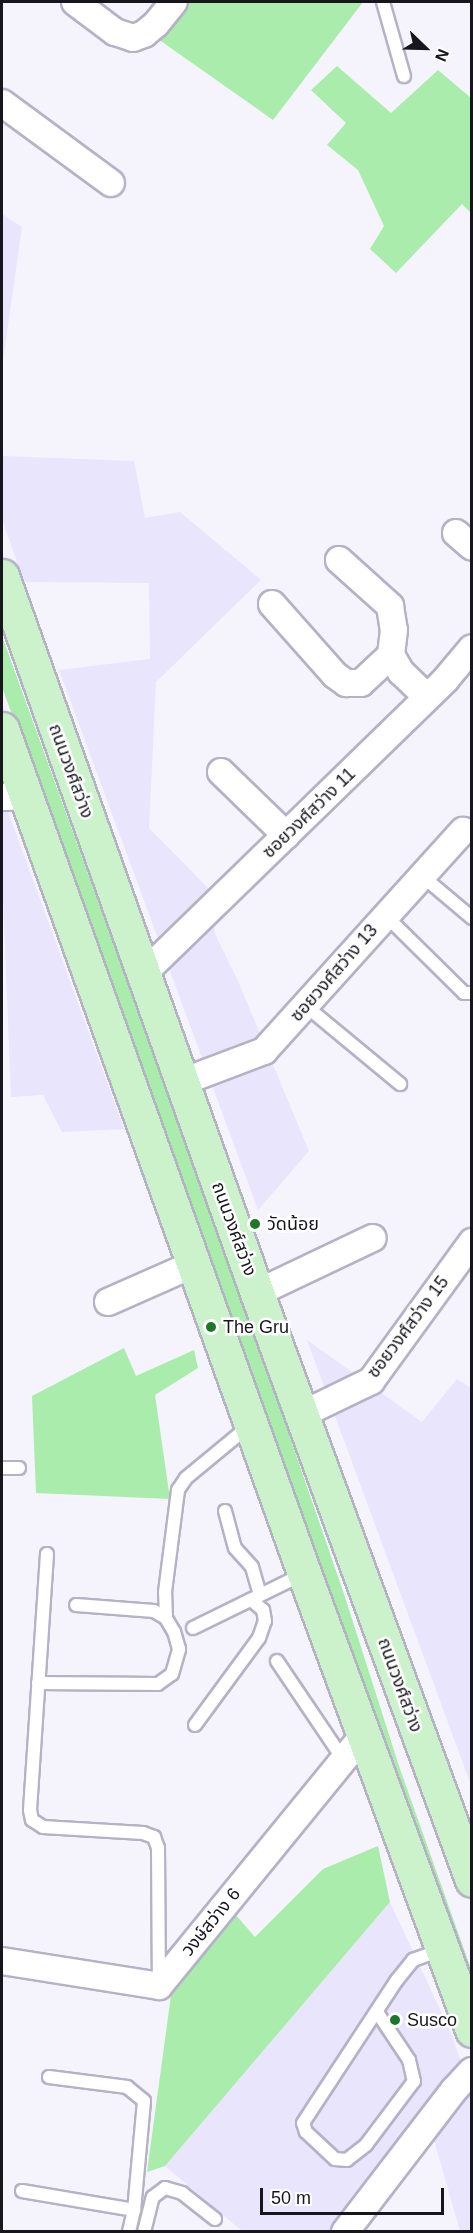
<!DOCTYPE html>
<html>
<head>
<meta charset="utf-8">
<style>
	body { margin:0 }
	#map { position:relative; width:473px; height:2233px; overflow:hidden; background:#f5f4fc; font-family:Helvetica,"Noto Sans Thai",sans-serif }
	div>[style] { position:absolute }
	[style*='--x'] { left:calc(var(--x)*1px); top:calc(var(--y)*1px); width:calc(var(--w)*1px); rotate:calc(var(--a)*1deg) }
	.built>* { inset:0; background:#e8e5fc }
	.green>* { inset:0; background:#aaecab }
	.roads { filter:drop-shadow(2px 0 #b5b2c6) drop-shadow(-2px 0 #b5b2c6) drop-shadow(0 2px #b5b2c6) drop-shadow(0 -2px #b5b2c6) }
	.lane>* { height:12px; margin:-6px; padding:0 6px; transform-origin:6px; border-radius:6px; background:#fff }
	.street>* { height:26px; margin:-13px; padding:0 13px; transform-origin:13px; border-radius:13px; background:#fff }
	.primary>* { height:33px; margin:-16.5px; padding:0 16.5px; transform-origin:16.5px; border-radius:16.5px; background:#cbf2cb }
	.dots>* { width:16px; height:16px; translate:-50% -50%; box-sizing:border-box; border:3px solid #fff; border-radius:50% }
	span { translate:-50% -50%; white-space:nowrap; text-align:center; line-height:1.15; -webkit-text-stroke:5px #fff; paint-order:stroke }
	.street-label { font-size:18px; color:#17161d }
	.poi-label { font-size:18px; color:#17161d }
	.left { translate:0 -50%; text-align:left }
	.frame { position:absolute; inset:0; border:3px solid #17161d; pointer-events:none }
	.north { position:absolute; left:395px; top:18px; width:60px; height:60px; -webkit-text-stroke:4px #fff; paint-order:stroke; rotate:113deg; font-size:16px; font-weight:700; line-height:24px; text-align:center; color:#17161d }
	.north::after { content:''; display:block; margin:auto; width:21px; height:27px; background:#17161d; clip-path:polygon(50% 0,100% 100%,50% 72%,0 100%) }
	.scale { position:absolute; left:260px; top:2188px; width:184px; height:27px; box-sizing:border-box; border:3px solid #17161d; border-top:0; padding-left:8px; font-size:18px; line-height:21px; white-space:nowrap; color:#17161d; -webkit-text-stroke:4px #fff; paint-order:stroke }
</style>
</head>
<body>
<div id="map">
	<div class="built">
		<i style="clip-path:polygon(2px 214px,22px 227px,2px 367px)"></i>
		<i style="clip-path:polygon(2px 456px,134px 461px,145px 518px,180px 512px,261px 580px,156px 682px,149px 828px,210px 890px,215px 934px,238px 981px,309px 1151px,258px 1210px,59px 670px,150px 659px,149px 583px,24px 582px,2px 519px)"></i>
		<i style="clip-path:polygon(2px 795px,22px 850px,124px 1129px,62px 1132px,43px 1095px,11px 1097px,2px 873px)"></i>
		<i style="clip-path:polygon(307px 1340px,422px 1422px,457px 1379px,471px 1388px,471px 1785px)"></i>
		<i style="clip-path:polygon(390px 1902px,451px 2033px,471px 2091px,471px 2231px,460px 2231px,434px 2140px,363px 2231px,242px 2231px,165px 2166px)"></i>
	</div>
	<div class="green">
		<i style="clip-path:polygon(188px 2px,363px 2px,273px 120px,158px 39px)"></i>
		<i style="clip-path:polygon(337px 66px,391px 113px,438px 70px,471px 98px,471px 213px,462px 204px,396px 273px,370px 249px,384px 226px,358px 170px,327px 145px,346px 123px,311px 90px)"></i>
		<i style="clip-path:polygon(2px 636px,253px 1330px,344px 1594px,399px 1766px,471px 1969px,471px 1986px,2px 687px)"></i>
		<i style="clip-path:polygon(124px 1348px,136px 1376px,194px 1350px,198px 1368px,155px 1395px,170px 1499px,36px 1493px,32px 1396px)"></i>
		<i style="clip-path:polygon(378px 1846px,390px 1902px,165px 2166px,147px 2172px,171px 1995px,234px 1913px,255px 1937px,323px 1869px)"></i>
	</div>
	<div class="roads">
		<div class="lane">
			<i style="--x:383;--y:2;--w:77;--a:74.2"></i>
			<i style="--x:421;--y:875;--w:67;--a:40.1"></i>
			<i style="--x:385;--y:915;--w:111;--a:44.6"></i>
			<i style="--x:464;--y:993;--w:8;--a:0"></i>
			<i style="--x:307;--y:1007;--w:121;--a:39.6"></i>
			<i style="--x:2;--y:1468;--w:17;--a:0"></i>
			<i style="--x:225;--y:1511;--w:38;--a:75"></i>
			<i style="--x:235;--y:1548;--w:25;--a:48"></i>
			<i style="--x:252;--y:1567;--w:29;--a:74"></i>
			<i style="--x:47;--y:1554;--w:257;--a:93.8"></i>
			<i style="--x:30;--y:1810;--w:10;--a:79"></i>
			<i style="--x:32;--y:1820;--w:13;--a:32"></i>
			<i style="--x:43;--y:1827;--w:100;--a:3.4"></i>
			<i style="--x:143;--y:1833;--w:12;--a:20"></i>
			<i style="--x:154;--y:1837;--w:12;--a:70"></i>
			<i style="--x:158;--y:1848;--w:133;--a:89.6"></i>
			<i style="--x:166;--y:1618;--w:26;--a:-92"></i>
			<i style="--x:165;--y:1592;--w:103;--a:-82.7"></i>
			<i style="--x:178;--y:1490;--w:14;--a:-56"></i>
			<i style="--x:186;--y:1478;--w:83;--a:-39.6"></i>
			<i style="--x:193;--y:1628;--w:123;--a:-26.1"></i>
			<i style="--x:277;--y:1661;--w:118;--a:56"></i>
			<i style="--x:38;--y:1683;--w:120;--a:0.5"></i>
			<i style="--x:158;--y:1684;--w:17;--a:-36"></i>
			<i style="--x:172;--y:1674;--w:26;--a:-74"></i>
			<i style="--x:179;--y:1649;--w:18;--a:-106"></i>
			<i style="--x:174;--y:1632;--w:16;--a:-120"></i>
			<i style="--x:166;--y:1618;--w:14;--a:-150"></i>
			<i style="--x:154;--y:1611;--w:78;--a:-175.6"></i>
			<i style="--x:195;--y:1725;--w:108;--a:-53.7"></i>
			<i style="--x:259;--y:1638;--w:18;--a:-71"></i>
			<i style="--x:265;--y:1621;--w:11;--a:-100"></i>
			<i style="--x:263;--y:1610;--w:16;--a:-140"></i>
			<i style="--x:377;--y:2012;--w:58;--a:56.3"></i>
			<i style="--x:409;--y:2060;--w:22;--a:77"></i>
			<i style="--x:414;--y:2081;--w:80;--a:126.9"></i>
			<i style="--x:366;--y:2145;--w:24;--a:142"></i>
			<i style="--x:347;--y:2160;--w:12;--a:-175"></i>
			<i style="--x:335;--y:2159;--w:40;--a:-137"></i>
			<i style="--x:306;--y:2132;--w:9;--a:-108"></i>
			<i style="--x:303;--y:2123;--w:171;--a:-56.7"></i>
			<i style="--x:397;--y:1980;--w:26;--a:-51"></i>
			<i style="--x:413;--y:1960;--w:29;--a:-20"></i>
			<i style="--x:49;--y:2077;--w:79;--a:7.3"></i>
			<i style="--x:127;--y:2087;--w:22;--a:39"></i>
			<i style="--x:144;--y:2101;--w:109;--a:95.2"></i>
			<i style="--x:134;--y:2210;--w:23;--a:103"></i>
			<i style="--x:22;--y:2191;--w:114;--a:9.6"></i>
			<i style="--x:144;--y:2232;--w:36;--a:-76"></i>
			<i style="--x:153;--y:2197;--w:15;--a:-37"></i>
			<i style="--x:165;--y:2188;--w:18;--a:16"></i>
			<i style="--x:182;--y:2193;--w:42;--a:38.2"></i>
		</div>
		<div class="street">
			<i style="--x:75;--y:2;--w:50;--a:36.9"></i>
			<i style="--x:115;--y:32;--w:19;--a:18"></i>
			<i style="--x:133;--y:38;--w:12;--a:-20"></i>
			<i style="--x:144;--y:34;--w:16;--a:-40"></i>
			<i style="--x:156;--y:24;--w:28;--a:-51"></i>
			<i style="--x:2;--y:103;--w:135;--a:36.3"></i>
			<i style="--x:456;--y:533;--w:21;--a:41"></i>
			<i style="--x:339;--y:560;--w:69;--a:42"></i>
			<i style="--x:390;--y:606;--w:24;--a:81"></i>
			<i style="--x:394;--y:630;--w:25;--a:97"></i>
			<i style="--x:391;--y:655;--w:20;--a:60"></i>
			<i style="--x:401;--y:672;--w:36;--a:44"></i>
			<i style="--x:272;--y:604;--w:95;--a:48.4"></i>
			<i style="--x:335;--y:675;--w:14;--a:36"></i>
			<i style="--x:346;--y:683;--w:15;--a:0"></i>
			<i style="--x:361;--y:683;--w:41;--a:-43"></i>
			<i style="--x:221;--y:772;--w:91;--a:44.1"></i>
			<i style="--x:2;--y:797;--w:24;--a:-2"></i>
			<i style="--x:143;--y:974;--w:423;--a:-44.2"></i>
			<i style="--x:446;--y:679;--w:40;--a:-50"></i>
			<i style="--x:182;--y:1082;--w:88;--a:-20.7"></i>
			<i style="--x:264;--y:1051;--w:297;--a:-47.9"></i>
			<i style="--x:257;--y:1293;--w:128;--a:-25.4"></i>
			<i style="--x:108;--y:1302;--w:92;--a:-23.8"></i>
			<i style="--x:301;--y:1415;--w:78;--a:-25.9"></i>
			<i style="--x:371;--y:1381;--w:172;--a:-54"></i>
			<i style="--x:2;--y:1961;--w:159;--a:9"></i>
			<i style="--x:159;--y:1986;--w:324;--a:-50.8"></i>
			<i style="--x:345;--y:2232;--w:179;--a:-52.5"></i>
			<i style="--x:454;--y:2090;--w:26;--a:-47"></i>
		</div>
		<div class="primary">
			<i style="--x:2;--y:576;--w:761;--a:70.42"></i>
			<i style="--x:257;--y:1293;--w:625;--a:69.88"></i>
			<i style="--x:2;--y:729;--w:896;--a:70.31"></i>
			<i style="--x:304;--y:1573;--w:487;--a:69.8"></i>
		</div>
	</div>
	<div class="dots">
		<i style="left:255px;top:1224px;background:#1c7827"></i>
		<i style="left:211px;top:1327px;background:#1c7827"></i>
		<i style="left:395px;top:2020px;background:#1c7827"></i>
	</div>
	<div class="street-label">
		<span style="left:71px;top:771px;rotate:70deg">ถนนวงศ์สว่าง</span>
		<span style="left:309px;top:813px;rotate:-44deg">ซอยวงศ์สว่าง 11</span>
		<span style="left:334px;top:973px;rotate:-49deg">ซอยวงศ์สว่าง 13</span>
		<span style="left:234px;top:1229px;rotate:70deg">ถนนวงศ์สว่าง</span>
		<span style="left:408px;top:1327px;rotate:-53deg">ซอยวงศ์สว่าง 15</span>
		<span style="left:400px;top:1685px;rotate:70deg">ถนนวงศ์สว่าง</span>
		<span style="left:211px;top:1922px;rotate:-51deg">วงษ์สว่าง 6</span>
	</div>
	<div class="poi-label">
		<span class="left" style="left:267px;top:1224px">วัดน้อย</span>
		<span class="left" style="left:223px;top:1327px">The Gru</span>
		<span class="left" style="left:407px;top:2020px">Susco</span>
	</div>
	<div class="frame"></div>
	<div class="north">N</div>
	<div class="scale">50 m</div>
</div>
</body>
</html>
